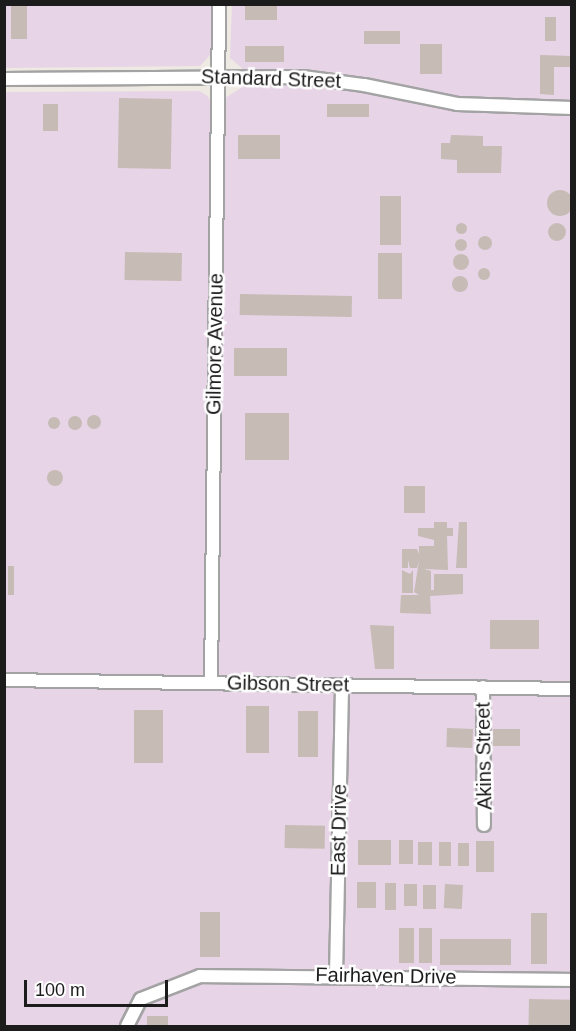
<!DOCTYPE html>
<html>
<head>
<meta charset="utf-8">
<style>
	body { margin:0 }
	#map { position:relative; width:576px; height:1031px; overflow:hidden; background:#eee9e2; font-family:Arial,sans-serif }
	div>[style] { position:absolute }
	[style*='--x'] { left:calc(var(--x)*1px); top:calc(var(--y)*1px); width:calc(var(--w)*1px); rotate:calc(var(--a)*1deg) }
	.industrial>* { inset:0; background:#e7d4e6 }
	.building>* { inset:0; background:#c6bbb5; transform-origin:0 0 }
	.round { border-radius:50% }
	.roads { filter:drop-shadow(2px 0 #a3a3a3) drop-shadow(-2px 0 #a3a3a3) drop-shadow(0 2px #a3a3a3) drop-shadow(0 -2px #a3a3a3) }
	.street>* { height:12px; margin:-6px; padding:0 6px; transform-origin:6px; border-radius:6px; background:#fff }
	span { translate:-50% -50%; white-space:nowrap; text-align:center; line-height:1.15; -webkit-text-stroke:5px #fff; paint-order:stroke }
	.street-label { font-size:20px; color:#1c1c1c }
	.frame { position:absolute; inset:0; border:6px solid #1c1c1c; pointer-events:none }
	.scale { position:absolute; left:24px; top:980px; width:144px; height:27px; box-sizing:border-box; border:3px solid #1c1c1c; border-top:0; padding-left:8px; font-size:18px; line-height:21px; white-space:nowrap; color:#1c1c1c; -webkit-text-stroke:4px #fff; paint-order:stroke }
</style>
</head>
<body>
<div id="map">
	<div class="industrial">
		<i style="clip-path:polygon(4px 5px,213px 5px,212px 53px,200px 66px,5px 68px)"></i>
		<i style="clip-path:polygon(232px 5px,571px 5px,571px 1026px,5px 1026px,4px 92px,199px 91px,208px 96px,212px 106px,241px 88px,242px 68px,230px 58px)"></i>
	</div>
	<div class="building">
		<i style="left:11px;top:4px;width:16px;height:35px"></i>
		<i style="left:245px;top:4px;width:32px;height:16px"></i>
		<i style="left:545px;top:17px;width:11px;height:24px"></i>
		<i style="left:364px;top:31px;width:36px;height:13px"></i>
		<i style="left:420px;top:44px;width:22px;height:30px"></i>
		<i style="left:245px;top:46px;width:39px;height:16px"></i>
		<i style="clip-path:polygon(540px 55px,572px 56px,572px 67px,554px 67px,554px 95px,540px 94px)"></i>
		<i style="left:119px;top:98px;width:53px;height:70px;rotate:1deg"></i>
		<i style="left:43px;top:104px;width:15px;height:27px"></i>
		<i style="left:327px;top:104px;width:42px;height:13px"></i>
		<i style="left:238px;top:135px;width:42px;height:24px"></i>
		<i style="clip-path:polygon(451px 135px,483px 136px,483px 146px,502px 146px,501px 173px,457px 173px,457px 160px,441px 159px,441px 143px,450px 143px)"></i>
		<i class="round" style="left:547px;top:190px;width:26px;height:26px"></i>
		<i style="left:380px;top:196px;width:21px;height:49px"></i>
		<i class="round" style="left:455.5px;top:222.5px;width:11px;height:11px"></i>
		<i class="round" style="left:548px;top:223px;width:18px;height:18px"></i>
		<i class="round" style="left:478px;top:236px;width:14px;height:14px"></i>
		<i class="round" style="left:455px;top:239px;width:12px;height:12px"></i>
		<i style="left:125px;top:252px;width:57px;height:28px;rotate:1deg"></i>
		<i style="left:378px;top:253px;width:24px;height:46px"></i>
		<i class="round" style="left:453px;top:254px;width:16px;height:16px"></i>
		<i class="round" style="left:478px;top:268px;width:12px;height:12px"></i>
		<i class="round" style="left:452px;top:276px;width:16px;height:16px"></i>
		<i style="left:240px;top:294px;width:112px;height:21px;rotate:1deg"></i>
		<i style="left:234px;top:348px;width:53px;height:28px"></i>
		<i style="left:245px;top:413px;width:44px;height:47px"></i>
		<i class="round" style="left:87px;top:415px;width:14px;height:14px"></i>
		<i class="round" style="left:68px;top:416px;width:14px;height:14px"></i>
		<i class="round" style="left:48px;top:417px;width:12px;height:12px"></i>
		<i class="round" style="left:47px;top:470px;width:16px;height:16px"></i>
		<i style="left:404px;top:486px;width:21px;height:27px"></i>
		<i style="clip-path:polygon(434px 522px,447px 522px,447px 528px,453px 528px,453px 536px,447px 536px,448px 570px,424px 569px,431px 571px,431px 590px,434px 590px,434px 574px,463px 574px,463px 594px,430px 596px,431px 614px,400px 613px,401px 595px,419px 595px,414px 592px,419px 561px,417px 568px,410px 568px,408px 560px,408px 568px,402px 568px,402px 549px,417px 549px,419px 554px,419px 546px,434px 546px,434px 540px,418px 536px,418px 528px,434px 528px)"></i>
		<i style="clip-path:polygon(459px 522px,467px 522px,467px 568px,456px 568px)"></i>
		<i style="left:8px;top:566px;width:6px;height:29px"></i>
		<i style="clip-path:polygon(402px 570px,410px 574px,413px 570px,413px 593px,402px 593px)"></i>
		<i style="left:490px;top:620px;width:49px;height:29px"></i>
		<i style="clip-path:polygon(370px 625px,394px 626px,394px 669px,375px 669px)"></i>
		<i style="left:246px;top:706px;width:23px;height:47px"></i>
		<i style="left:134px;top:710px;width:29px;height:53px"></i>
		<i style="left:298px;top:711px;width:20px;height:46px"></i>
		<i style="left:447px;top:728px;width:26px;height:19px;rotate:2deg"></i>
		<i style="left:493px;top:729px;width:27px;height:17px"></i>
		<i style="left:285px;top:825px;width:40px;height:23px;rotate:1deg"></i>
		<i style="left:358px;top:840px;width:33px;height:25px"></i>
		<i style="left:399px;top:840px;width:14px;height:24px"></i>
		<i style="left:476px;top:841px;width:18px;height:31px"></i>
		<i style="left:418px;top:842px;width:14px;height:23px"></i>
		<i style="left:439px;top:842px;width:12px;height:24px"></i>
		<i style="left:458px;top:843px;width:11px;height:23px"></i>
		<i style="left:357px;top:882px;width:19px;height:26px"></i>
		<i style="left:385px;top:883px;width:11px;height:27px"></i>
		<i style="left:404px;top:884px;width:13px;height:22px"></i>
		<i style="left:445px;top:884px;width:18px;height:24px;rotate:3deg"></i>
		<i style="left:423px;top:885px;width:13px;height:24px"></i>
		<i style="left:200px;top:912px;width:20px;height:45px"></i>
		<i style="left:531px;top:913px;width:16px;height:51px"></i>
		<i style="left:399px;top:928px;width:15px;height:35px"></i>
		<i style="left:419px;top:928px;width:13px;height:35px"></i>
		<i style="left:440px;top:939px;width:71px;height:26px"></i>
		<i style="left:529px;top:999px;width:43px;height:27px;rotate:1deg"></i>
		<i style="left:147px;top:1016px;width:21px;height:10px"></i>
	</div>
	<div class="roads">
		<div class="street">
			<i style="--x:4;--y:79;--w:299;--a:-0.4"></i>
			<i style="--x:303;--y:77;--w:62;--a:7.5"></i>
			<i style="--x:364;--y:85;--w:95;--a:11.5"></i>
			<i style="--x:457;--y:104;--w:115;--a:2"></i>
			<i style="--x:4;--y:680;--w:568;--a:0.91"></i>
			<i style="--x:211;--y:683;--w:679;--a:-89.32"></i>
			<i style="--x:483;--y:687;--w:138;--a:89.6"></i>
			<i style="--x:336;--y:975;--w:290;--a:-88.8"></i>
			<i style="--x:127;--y:1026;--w:30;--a:-63"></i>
			<i style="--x:141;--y:999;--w:63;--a:-21.3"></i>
			<i style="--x:200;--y:976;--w:372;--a:0.6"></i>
		</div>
	</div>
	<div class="street-label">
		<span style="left:271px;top:79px;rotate:2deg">Standard Street</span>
		<span style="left:215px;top:344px;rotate:-89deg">Gilmore Avenue</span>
		<span style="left:288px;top:684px;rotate:1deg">Gibson Street</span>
		<span style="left:484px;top:756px;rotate:-91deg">Akins Street</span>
		<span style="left:339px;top:830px;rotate:-89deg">East Drive</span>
		<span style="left:386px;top:976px;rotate:1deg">Fairhaven Drive</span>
	</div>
	<div class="frame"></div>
	<div class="scale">100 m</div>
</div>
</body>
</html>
